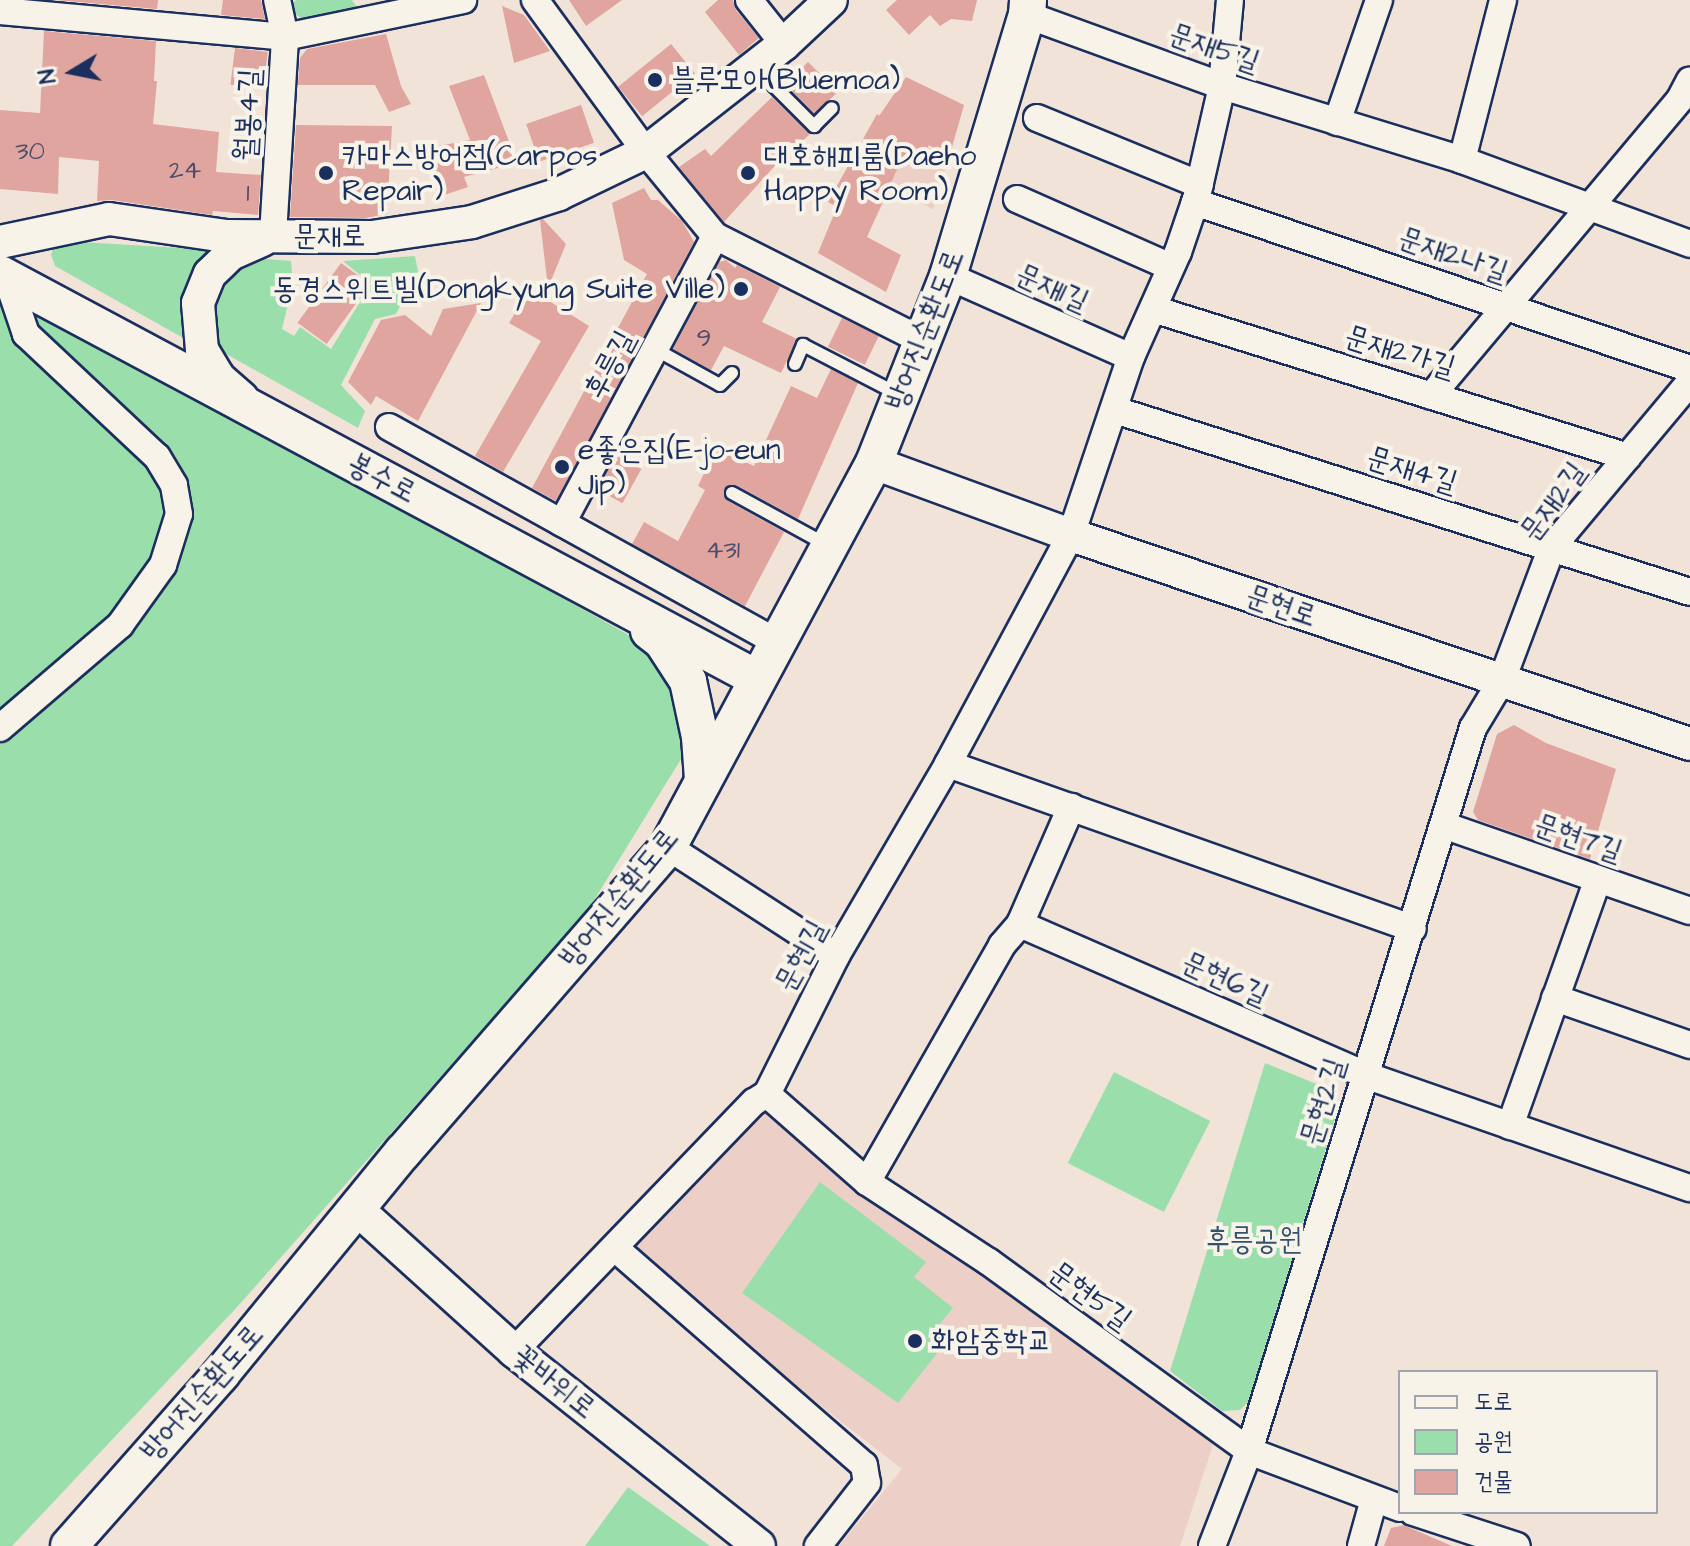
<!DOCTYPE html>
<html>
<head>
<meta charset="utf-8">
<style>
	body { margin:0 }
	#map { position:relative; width:1690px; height:1546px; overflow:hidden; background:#f2e3d9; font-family:"Architects Daughter","Poor Story",sans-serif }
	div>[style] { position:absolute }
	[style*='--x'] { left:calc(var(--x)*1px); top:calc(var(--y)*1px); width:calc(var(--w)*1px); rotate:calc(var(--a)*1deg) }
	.built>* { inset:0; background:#ecd0c7 }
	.green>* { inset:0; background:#9adfab; transform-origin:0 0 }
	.building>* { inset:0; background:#dfa59e; transform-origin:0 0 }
	.roads { filter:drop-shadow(2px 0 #1b2f5e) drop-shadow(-2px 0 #1b2f5e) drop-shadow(0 2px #1b2f5e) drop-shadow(0 -2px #1b2f5e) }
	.service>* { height:12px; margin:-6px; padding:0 6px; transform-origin:6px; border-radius:6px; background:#f7f3e8 }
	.minor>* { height:26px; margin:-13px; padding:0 13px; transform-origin:13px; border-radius:13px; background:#f7f3e8 }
	.tertiary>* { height:32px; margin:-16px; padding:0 16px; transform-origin:16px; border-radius:16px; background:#f7f3e8 }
	.secondary>* { height:36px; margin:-18px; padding:0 18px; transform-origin:18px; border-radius:18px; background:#f7f3e8 }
	.dots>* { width:22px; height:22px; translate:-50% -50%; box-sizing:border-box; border:4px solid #f7f3e8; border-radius:50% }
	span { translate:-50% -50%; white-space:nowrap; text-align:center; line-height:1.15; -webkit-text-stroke:8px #f7f3e8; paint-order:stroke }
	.number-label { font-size:26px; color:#4c4c6e }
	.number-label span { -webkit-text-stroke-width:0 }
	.street-label { font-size:30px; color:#1b2f5e }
	.poi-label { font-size:30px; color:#1b2f5e }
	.left { translate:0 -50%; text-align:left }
	.right { translate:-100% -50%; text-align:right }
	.park-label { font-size:30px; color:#34526d }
	.legend { position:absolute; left:1398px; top:1370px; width:260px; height:144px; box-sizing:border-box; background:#f7f3e8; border:2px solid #9fa5b1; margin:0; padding:10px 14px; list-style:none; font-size:24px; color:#1b2f5e }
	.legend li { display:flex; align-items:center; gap:16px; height:40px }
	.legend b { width:40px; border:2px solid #9fa5b1 }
	.north { position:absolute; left:32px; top:32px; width:80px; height:80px; -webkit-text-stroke:6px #f7f3e8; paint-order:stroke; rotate:260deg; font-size:22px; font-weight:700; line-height:32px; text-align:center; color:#1b2f5e }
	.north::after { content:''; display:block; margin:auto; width:28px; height:36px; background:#1b2f5e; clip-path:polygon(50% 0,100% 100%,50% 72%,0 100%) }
</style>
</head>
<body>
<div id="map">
	<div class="built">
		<i style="clip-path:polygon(877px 114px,948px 160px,933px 210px,893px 184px,871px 228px,828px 202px)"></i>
		<i style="clip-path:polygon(756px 1097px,1217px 1433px,1180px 1546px,839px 1546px,902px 1469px,621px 1250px)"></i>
	</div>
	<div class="green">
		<i style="clip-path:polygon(297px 0,352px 0,363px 15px,308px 23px,294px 13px,292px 3px)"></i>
		<i style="clip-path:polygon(65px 241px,213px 250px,194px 344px,55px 266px,51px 255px,55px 244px)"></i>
		<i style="clip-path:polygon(415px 256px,418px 272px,396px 314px,375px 319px,341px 385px,365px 411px,358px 428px,212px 346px,214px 280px,254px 258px,291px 261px,293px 283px,282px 329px,294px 336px,300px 327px,331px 349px,371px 284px,343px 261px)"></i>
		<i style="clip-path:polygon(0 284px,661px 653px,689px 695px,686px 751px,588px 910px,238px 1306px,12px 1546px,0 1546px)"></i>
		<i style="clip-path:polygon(1265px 1063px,1331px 1090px,1338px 1109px,1248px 1402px,1240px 1410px,1222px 1411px,1170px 1371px)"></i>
		<i style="left:1114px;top:1072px;width:108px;height:102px;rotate:27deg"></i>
		<i style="clip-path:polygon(820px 1182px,926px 1262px,914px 1277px,953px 1308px,937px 1327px,949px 1338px,898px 1403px,742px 1293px)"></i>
		<i style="clip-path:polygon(628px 1487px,710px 1546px,585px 1546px)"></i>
	</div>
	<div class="building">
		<i style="clip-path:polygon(56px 0,158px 0,157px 9px)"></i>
		<i style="clip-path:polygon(223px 0,261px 0,265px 19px,221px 15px)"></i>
		<i style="clip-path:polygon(569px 0,622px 0,586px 26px)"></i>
		<i style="clip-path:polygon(718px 0,733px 0,736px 10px,759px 38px,739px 55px,705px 12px)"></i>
		<i style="clip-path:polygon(897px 0,977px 0,972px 21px,951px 19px,940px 26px,930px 15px,909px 35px,886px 10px)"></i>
		<i style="clip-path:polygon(502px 6px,524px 15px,550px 51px,514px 63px)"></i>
		<i style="clip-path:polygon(44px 31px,156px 41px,154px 81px,157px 81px,153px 124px,219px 132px,216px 172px,261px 175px,258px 215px,213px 211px,212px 215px,112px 200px,97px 201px,99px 161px,59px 157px,58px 194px,0 189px,0 110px,40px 113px)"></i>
		<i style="clip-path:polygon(386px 34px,401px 86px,411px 104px,389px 112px,375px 85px,298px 85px,300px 58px,307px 49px)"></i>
		<i style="left:671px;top:44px;width:38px;height:68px;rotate:51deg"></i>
		<i style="left:235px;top:48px;width:33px;height:37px;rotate:7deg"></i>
		<i style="left:808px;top:62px;width:42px;height:32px;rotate:45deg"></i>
		<i style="clip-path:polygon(484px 75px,517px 163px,464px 177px,468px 187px,438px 197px,428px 148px,470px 140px,449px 86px)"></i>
		<i style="clip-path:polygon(906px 77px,964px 105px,949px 158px,929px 145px,918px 168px,902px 158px,867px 237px,901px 255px,886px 292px,818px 253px,837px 207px,828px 202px,877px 114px,879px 116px)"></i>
		<i style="clip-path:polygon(772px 97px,810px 134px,793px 150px,791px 148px,724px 222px,679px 167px,705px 149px,711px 156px)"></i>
		<i style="left:581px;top:105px;width:40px;height:58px;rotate:71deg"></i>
		<i style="clip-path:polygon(296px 125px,392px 126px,387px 214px,366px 218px,290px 217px)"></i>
		<i style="clip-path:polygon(644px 188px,651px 200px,658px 200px,682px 221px,694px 242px,556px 501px,532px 488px,647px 274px,624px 260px,612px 203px)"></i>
		<i style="clip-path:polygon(543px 219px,566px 244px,548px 288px,540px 220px)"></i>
		<i style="clip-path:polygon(726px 260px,735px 268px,737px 265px,780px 287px,762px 322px,797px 339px,781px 373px,724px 346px,711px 370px,673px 349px,719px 262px)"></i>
		<i style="left:341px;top:263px;width:36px;height:74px;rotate:36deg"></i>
		<i style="clip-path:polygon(541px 296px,589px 326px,503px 472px,475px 456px,541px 341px,509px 323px,521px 303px)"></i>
		<i style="clip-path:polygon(481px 303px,418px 421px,376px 396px,371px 405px,348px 382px,381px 320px,405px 315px,431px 336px,443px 309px)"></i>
		<i style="left:842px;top:318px;width:41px;height:32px;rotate:26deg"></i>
		<i style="clip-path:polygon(831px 369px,858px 383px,798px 519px,736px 485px,724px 489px,728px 501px,784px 532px,745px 606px,632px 544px,644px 522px,678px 541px,705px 490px,698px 486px,716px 448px,754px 466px,791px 386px,817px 398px)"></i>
		<i style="left:616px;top:455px;width:29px;height:39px;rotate:29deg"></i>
		<i style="clip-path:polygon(1514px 725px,1546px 743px,1616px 769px,1590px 859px,1478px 820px,1473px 812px,1497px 734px)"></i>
		<i style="clip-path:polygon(1405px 1525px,1408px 1527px,1452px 1546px,1384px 1546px,1391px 1528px)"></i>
	</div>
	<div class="roads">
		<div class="service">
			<i style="--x:757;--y:69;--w:81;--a:45"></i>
			<i style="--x:814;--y:126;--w:25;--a:-45"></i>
			<i style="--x:655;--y:349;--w:74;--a:29"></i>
			<i style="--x:720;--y:385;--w:17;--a:-45"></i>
			<i style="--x:795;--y:364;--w:21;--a:-67"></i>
			<i style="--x:803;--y:345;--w:107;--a:27.3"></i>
			<i style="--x:732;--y:493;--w:108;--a:28.7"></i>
		</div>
		<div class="minor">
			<i style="--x:535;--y:0;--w:188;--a:53.9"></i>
			<i style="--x:646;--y:152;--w:109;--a:50.6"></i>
			<i style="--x:715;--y:236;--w:233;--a:26.8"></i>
			<i style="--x:749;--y:0;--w:56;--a:51.5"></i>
			<i style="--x:0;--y:11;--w:286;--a:5.2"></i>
			<i style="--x:285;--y:37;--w:182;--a:-11.7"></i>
			<i style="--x:1027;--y:15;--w:208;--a:20"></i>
			<i style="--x:1222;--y:86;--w:251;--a:17.1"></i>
			<i style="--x:1462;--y:160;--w:243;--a:20.2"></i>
			<i style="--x:1037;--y:118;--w:176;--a:22.3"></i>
			<i style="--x:1337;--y:122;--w:129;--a:-71"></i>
			<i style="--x:1462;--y:160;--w:165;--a:-75.6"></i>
			<i style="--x:1017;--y:199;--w:168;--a:23.8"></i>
			<i style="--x:1195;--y:202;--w:522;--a:18.64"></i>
			<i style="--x:273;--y:235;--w:198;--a:-86.5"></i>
			<i style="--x:285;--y:37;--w:38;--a:-102"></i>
			<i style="--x:948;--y:276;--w:200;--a:23.9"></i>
			<i style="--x:1153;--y:309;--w:497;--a:17.3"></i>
			<i style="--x:1431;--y:396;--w:388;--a:-50"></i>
			<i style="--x:1680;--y:99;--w:21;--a:-62"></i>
			<i style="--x:1115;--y:410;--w:603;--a:17.56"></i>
			<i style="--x:389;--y:427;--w:444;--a:29"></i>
			<i style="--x:562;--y:523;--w:325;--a:-61.9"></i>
			<i style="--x:0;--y:728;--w:158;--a:-40.6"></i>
			<i style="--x:120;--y:625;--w:74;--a:-54.4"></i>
			<i style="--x:163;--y:565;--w:53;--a:-72.6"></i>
			<i style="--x:179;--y:514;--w:29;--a:-100"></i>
			<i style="--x:174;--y:485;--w:33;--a:-121"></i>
			<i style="--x:157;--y:457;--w:180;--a:-136.8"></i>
			<i style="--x:26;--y:334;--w:59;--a:-108.7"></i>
			<i style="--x:948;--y:764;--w:493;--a:19.5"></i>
			<i style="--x:1446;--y:826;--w:258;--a:19.2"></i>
			<i style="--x:668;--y:847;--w:200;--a:33"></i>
			<i style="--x:1020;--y:924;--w:128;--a:-66.4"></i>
			<i style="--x:1555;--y:998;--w:143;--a:19.2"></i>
			<i style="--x:767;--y:1094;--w:133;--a:41.3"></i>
			<i style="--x:867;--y:1182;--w:146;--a:33.3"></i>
			<i style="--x:989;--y:1262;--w:321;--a:36"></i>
			<i style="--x:1249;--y:1451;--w:161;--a:20.7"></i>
			<i style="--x:1510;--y:1126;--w:262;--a:-70.4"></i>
			<i style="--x:867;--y:1182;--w:273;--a:-60.3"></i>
			<i style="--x:1002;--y:945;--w:28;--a:-49"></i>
			<i style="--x:1020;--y:924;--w:377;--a:23.6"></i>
			<i style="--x:1365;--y:1075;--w:344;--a:19.2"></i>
			<i style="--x:615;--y:1248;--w:330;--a:41.1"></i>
			<i style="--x:864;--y:1465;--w:18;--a:81"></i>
			<i style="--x:867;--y:1483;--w:80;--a:127.9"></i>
			<i style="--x:514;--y:1351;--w:346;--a:-46.1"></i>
			<i style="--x:754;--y:1102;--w:15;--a:-32"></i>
			<i style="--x:767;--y:1094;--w:154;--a:-63.4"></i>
			<i style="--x:836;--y:956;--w:222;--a:-59.7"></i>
			<i style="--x:948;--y:764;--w:260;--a:-61.8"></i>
			<i style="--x:1071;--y:535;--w:188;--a:-71.4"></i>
			<i style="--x:1131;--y:357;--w:115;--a:-65.9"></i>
			<i style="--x:1178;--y:252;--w:59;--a:-71.3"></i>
			<i style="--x:1197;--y:196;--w:113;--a:-77.2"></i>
			<i style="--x:1222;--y:86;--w:86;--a:-84.7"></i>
			<i style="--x:1413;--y:1512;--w:109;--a:18.1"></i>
			<i style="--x:1212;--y:1546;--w:102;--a:-68.7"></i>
			<i style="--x:1249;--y:1451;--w:757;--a:-72.79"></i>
			<i style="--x:1473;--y:728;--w:56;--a:-58.9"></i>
			<i style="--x:1502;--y:680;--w:142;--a:-69.4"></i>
			<i style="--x:1552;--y:547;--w:215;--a:-50.1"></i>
			<i style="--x:1361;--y:1546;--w:49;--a:-74.5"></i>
		</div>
		<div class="tertiary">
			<i style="--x:0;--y:242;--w:111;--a:-11.9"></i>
			<i style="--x:109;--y:219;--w:117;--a:8.3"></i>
			<i style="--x:225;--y:236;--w:147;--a:0.4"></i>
			<i style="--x:372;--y:237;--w:101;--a:-8.5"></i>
			<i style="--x:472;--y:222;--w:91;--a:-17.8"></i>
			<i style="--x:559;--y:194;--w:97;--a:-25.8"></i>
			<i style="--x:646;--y:152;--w:175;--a:-38"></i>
			<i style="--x:784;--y:44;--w:64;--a:-43.1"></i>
			<i style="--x:242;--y:398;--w:30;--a:-139"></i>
			<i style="--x:219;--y:378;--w:33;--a:-121"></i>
			<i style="--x:202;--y:350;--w:47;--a:-94.9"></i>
			<i style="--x:198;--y:303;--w:31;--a:-68"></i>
			<i style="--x:210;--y:274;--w:29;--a:-44"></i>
			<i style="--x:231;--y:254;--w:34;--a:-24"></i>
			<i style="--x:874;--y:463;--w:210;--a:20.1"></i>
			<i style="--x:1071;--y:535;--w:653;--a:18.66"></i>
			<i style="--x:357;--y:1209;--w:212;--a:42.1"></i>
			<i style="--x:514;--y:1351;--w:313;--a:38.5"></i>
		</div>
		<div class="secondary">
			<i style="--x:0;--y:274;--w:857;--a:28.12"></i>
			<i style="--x:649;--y:631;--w:16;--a:38"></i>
			<i style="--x:662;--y:641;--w:48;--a:57"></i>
			<i style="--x:688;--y:681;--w:57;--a:77.9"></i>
			<i style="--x:700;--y:737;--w:43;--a:86"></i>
			<i style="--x:69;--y:1546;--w:230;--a:-48.5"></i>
			<i style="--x:221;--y:1374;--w:287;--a:-50.7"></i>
			<i style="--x:403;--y:1152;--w:404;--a:-49"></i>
			<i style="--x:668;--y:847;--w:436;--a:-61.8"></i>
			<i style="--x:874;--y:463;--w:201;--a:-68.4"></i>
			<i style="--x:948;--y:276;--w:273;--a:-73.2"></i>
			<i style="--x:1027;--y:15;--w:15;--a:-86"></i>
		</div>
	</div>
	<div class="dots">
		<i style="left:655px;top:80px;background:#1b2f5e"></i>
		<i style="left:326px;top:173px;background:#1b2f5e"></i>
		<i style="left:748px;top:173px;background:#1b2f5e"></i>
		<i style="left:741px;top:289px;background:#1b2f5e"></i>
		<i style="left:562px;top:467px;background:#1b2f5e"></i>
		<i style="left:915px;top:1341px;background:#1b2f5e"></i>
	</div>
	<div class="number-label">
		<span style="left:30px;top:152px">30</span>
		<span style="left:185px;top:171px">24</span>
		<span style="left:248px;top:194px">1</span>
		<span style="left:704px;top:339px">9</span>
		<span style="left:723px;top:551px">431</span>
	</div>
	<div class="street-label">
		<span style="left:1214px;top:48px;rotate:19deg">문재5길</span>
		<span style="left:248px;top:115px;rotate:-87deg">월봉4길</span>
		<span style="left:329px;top:236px">문재로</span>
		<span style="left:1453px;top:255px;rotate:19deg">문재2나길</span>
		<span style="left:1052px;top:288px;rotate:24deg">문재1길</span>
		<span style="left:925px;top:330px;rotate:-69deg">방어진순환도로</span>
		<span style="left:1400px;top:352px;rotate:17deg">문재2가길</span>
		<span style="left:610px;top:365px;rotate:-62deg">후릉길</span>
		<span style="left:1412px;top:470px;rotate:17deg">문재4길</span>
		<span style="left:382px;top:478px;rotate:28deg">봉수로</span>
		<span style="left:1553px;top:502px;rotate:-54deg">문재2길</span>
		<span style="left:1281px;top:606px;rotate:19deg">문현로</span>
		<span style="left:1578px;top:838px;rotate:19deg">문현7길</span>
		<span style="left:619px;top:898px;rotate:-51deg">방어진순환도로</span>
		<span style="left:801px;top:956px;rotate:-62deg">문현1길</span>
		<span style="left:1225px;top:979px;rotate:24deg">문현6길</span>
		<span style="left:1323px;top:1102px;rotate:-73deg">문현2길</span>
		<span style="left:1090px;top:1296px;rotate:36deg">문현5길</span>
		<span style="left:554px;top:1382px;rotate:39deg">꽃바위로</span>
		<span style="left:202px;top:1393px;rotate:-49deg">방어진순환도로</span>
	</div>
	<div class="poi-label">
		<span class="left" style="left:671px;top:80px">블루모아(Bluemoa)</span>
		<span class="left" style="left:342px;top:173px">카마스방어점(Carpos<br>Repair)</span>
		<span class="left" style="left:764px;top:173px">대호해피룸(Daeho<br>Happy Room)</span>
		<span class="right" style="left:725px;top:289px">동경스위트빌(Dongkyung Suite Ville)</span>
		<span class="left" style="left:578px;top:467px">e좋은집(E-jo-eun<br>Jip)</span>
		<span class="left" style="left:931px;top:1341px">화암중학교</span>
	</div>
	<div class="park-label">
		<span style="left:1254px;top:1240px">후릉공원</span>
	</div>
	<ul class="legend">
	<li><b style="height:10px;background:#f7f3e8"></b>도로</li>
	<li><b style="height:22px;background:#9adfab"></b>공원</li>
	<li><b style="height:22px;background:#dfa59e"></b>건물</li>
	</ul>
	<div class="north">N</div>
</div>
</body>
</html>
